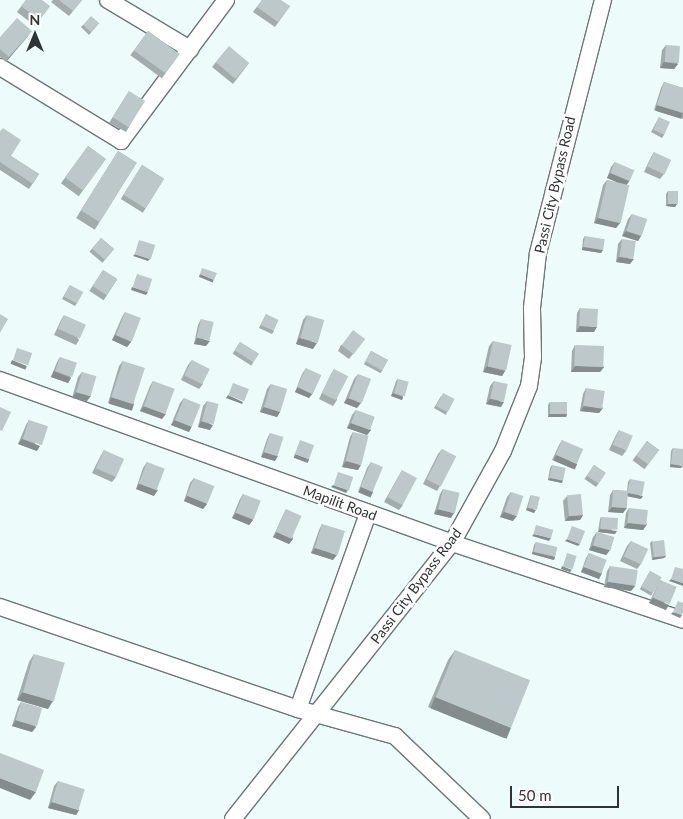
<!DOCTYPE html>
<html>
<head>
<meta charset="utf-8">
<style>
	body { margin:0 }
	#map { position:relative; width:683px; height:819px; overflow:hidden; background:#eefbfb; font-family:Lato,sans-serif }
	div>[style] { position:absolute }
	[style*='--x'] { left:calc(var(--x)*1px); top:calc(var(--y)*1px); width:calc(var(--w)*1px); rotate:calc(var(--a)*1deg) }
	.roads { filter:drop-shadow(1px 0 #6c7777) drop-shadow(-1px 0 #6c7777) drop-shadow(0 1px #6c7777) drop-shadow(0 -1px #6c7777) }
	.minor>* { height:16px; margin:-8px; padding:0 8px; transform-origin:8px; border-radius:8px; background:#fff }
	.wall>* { inset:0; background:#a2acad; transform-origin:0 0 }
	.shaded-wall>* { inset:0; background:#848c8d; transform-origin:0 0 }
	.building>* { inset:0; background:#bcc8c9; transform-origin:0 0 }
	span { translate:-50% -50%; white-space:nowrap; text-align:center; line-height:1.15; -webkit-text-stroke:5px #fff; paint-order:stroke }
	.street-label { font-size:14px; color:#2e3333 }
	.north { position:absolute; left:10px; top:10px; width:50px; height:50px; -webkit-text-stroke:4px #fff; paint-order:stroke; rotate:0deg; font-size:14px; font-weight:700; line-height:20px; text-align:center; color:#2e3333 }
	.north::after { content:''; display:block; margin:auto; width:18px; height:22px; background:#2e3333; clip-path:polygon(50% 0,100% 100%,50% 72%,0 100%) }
	.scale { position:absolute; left:510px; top:786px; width:109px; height:22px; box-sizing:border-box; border:2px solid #2e3333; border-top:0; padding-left:6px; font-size:15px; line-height:18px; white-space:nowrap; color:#2e3333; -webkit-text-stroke:4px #fff; paint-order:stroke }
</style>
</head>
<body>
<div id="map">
	<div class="roads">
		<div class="minor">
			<i style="--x:108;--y:0;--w:96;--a:30.9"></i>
			<i style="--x:0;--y:67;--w:142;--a:31.4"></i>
			<i style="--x:121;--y:141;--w:176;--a:-53.3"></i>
			<i style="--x:0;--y:380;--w:480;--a:19.8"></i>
			<i style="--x:452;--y:543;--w:243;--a:18.4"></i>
			<i style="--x:0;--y:607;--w:315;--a:18.9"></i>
			<i style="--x:298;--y:709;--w:101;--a:15.6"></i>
			<i style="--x:395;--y:736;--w:120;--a:43.7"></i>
			<i style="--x:298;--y:709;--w:208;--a:-70.3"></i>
			<i style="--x:233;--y:819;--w:352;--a:-51.6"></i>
			<i style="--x:452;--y:543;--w:105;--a:-61"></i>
			<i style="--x:503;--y:451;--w:70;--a:-68.2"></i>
			<i style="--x:529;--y:386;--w:29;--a:-82"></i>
			<i style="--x:533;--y:357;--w:49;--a:-91.2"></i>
			<i style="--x:532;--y:308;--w:55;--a:-83.8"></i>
			<i style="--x:538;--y:253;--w:261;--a:-75.6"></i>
		</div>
	</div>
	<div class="wall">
		<i style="clip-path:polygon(26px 0,50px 6px,35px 26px,17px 12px)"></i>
		<i style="clip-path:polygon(53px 0,82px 0,69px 16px,51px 2px)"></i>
		<i style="clip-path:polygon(262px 0,290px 6px,275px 27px,253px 12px)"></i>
		<i style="clip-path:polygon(99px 23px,89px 35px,81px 27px,83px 25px)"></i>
		<i style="left:148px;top:31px;width:39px;height:30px;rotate:36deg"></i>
		<i style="clip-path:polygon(28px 36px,6px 62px,0 57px,0 37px)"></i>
		<i style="clip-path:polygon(666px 45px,678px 64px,674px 69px,660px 68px,662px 50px)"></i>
		<i style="clip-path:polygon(216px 62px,249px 63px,233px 84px,212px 67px)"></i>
		<i style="clip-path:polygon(664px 82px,683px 88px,683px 119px,654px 110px,661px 88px)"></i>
		<i style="clip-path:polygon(129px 91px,129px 127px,126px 132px,109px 123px)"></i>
		<i style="clip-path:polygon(659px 117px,664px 135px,662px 138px,651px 132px)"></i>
		<i style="clip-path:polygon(0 131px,11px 156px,39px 174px,29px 189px,0 170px)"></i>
		<i style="left:88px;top:146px;width:22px;height:46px;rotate:36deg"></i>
		<i style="left:118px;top:151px;width:22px;height:79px;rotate:32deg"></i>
		<i style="clip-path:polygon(654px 152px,664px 174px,660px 179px,644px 172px,651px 157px)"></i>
		<i style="clip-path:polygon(615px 162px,627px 185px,620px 223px,616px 228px,594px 223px,603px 185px,607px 180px,619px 183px,607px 178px,611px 167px)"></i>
		<i style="left:142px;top:165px;width:26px;height:40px;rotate:32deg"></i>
		<i style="clip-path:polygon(668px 191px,677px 204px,675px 207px,666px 206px,666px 194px)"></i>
		<i style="clip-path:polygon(632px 214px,641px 236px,638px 241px,622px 236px,628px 219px)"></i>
		<i style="clip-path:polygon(585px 236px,603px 250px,601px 253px,582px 250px,583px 239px)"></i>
		<i style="left:101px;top:238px;width:17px;height:18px;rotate:40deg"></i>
		<i style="clip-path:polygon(622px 239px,630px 264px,616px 262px,618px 244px)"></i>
		<i style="left:103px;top:270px;width:17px;height:25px;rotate:33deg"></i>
		<i style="clip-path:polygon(70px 285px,77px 303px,75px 306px,62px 299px)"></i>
		<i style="clip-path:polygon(580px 308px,594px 332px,576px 332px,577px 313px)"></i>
		<i style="clip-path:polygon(125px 312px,131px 342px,127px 347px,112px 340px,122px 317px)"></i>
		<i style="clip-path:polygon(266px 314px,274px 331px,272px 334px,259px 328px)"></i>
		<i style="clip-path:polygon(64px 315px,79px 340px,76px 345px,54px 335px,61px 320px)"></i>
		<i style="clip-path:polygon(307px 315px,313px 349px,296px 344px,303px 320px)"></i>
		<i style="clip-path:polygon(201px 319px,206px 346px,194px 344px,198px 325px)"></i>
		<i style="clip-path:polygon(365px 339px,349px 359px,338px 351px,341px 345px)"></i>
		<i style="clip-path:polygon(493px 341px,505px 371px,502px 376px,483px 372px,489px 346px)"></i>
		<i style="left:240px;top:342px;width:22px;height:14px;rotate:32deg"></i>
		<i style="clip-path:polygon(575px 345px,604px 367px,600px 372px,571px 372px,572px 351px)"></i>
		<i style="left:371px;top:351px;width:19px;height:15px;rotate:28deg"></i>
		<i style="clip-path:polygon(60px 357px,71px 378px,68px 383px,51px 377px,57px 362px)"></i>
		<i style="clip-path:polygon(192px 360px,203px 384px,199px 389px,181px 380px,188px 365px)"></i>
		<i style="clip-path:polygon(123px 361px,134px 404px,131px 410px,108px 403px,119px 366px)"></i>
		<i style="clip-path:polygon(306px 368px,313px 393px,309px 398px,295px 392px,302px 374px)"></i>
		<i style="clip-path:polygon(334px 369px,337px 400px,333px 406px,319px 399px,331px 374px)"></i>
		<i style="clip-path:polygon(82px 372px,87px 401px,72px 398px,78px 377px)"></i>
		<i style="clip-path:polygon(358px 374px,357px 408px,344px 403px,354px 379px)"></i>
		<i style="clip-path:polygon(398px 379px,403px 397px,402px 400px,391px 396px,396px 381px)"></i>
		<i style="clip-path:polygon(153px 381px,162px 419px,140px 411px,150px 386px)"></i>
		<i style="clip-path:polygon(494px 381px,501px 407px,486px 404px,490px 386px)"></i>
		<i style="clip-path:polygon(271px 384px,280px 412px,277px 417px,260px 412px,267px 389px)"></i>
		<i style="clip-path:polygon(586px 388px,603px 408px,599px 413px,580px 411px,583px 394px)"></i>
		<i style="clip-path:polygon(441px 396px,447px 412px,446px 415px,434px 408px)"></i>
		<i style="clip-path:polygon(184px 398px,192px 426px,189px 432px,171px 425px,180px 403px)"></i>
		<i style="clip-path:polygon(207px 401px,210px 430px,198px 427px,203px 406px)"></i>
		<i style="clip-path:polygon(550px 402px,567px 414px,566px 417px,548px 417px,548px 405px)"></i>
		<i style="clip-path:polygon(356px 410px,371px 430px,367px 435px,347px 428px,352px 415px)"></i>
		<i style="clip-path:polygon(29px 420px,37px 451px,18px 444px,26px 425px)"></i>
		<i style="clip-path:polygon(619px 430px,626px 451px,622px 456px,609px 450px,616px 435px)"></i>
		<i style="clip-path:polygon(353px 432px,358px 470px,342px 467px,350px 437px)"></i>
		<i style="clip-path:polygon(270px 433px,275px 461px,261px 457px,267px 439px)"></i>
		<i style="clip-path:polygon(562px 440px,573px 469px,552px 460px,559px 445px)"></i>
		<i style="left:647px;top:441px;width:15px;height:24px;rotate:37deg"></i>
		<i style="clip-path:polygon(673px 448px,681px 468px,670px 467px,671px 451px)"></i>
		<i style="clip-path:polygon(442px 449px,440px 486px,437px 491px,423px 484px,438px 454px)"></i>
		<i style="clip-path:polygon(104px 450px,116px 477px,112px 482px,92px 473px,101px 455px)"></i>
		<i style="clip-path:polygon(147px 462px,154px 496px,136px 489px,143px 468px)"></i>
		<i style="clip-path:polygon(371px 462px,373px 492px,370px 497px,358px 492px,367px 468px)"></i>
		<i style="clip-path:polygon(552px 465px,562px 483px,548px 480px,550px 468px)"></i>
		<i style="left:594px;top:465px;width:14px;height:17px;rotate:34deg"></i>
		<i style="clip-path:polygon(402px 470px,403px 505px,399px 510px,384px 502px)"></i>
		<i style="clip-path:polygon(194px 478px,207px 504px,203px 509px,184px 501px,190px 483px)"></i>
		<i style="clip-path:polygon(630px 479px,641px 499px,627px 496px,623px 513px,608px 512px,610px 495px,613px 490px,627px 491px,628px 482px)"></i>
		<i style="clip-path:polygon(443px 489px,451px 518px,434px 514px,440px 494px)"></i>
		<i style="clip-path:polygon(511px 492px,513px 521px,500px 517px,507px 497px)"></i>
		<i style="clip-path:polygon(243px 494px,253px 520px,249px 525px,232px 518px,240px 499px)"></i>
		<i style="clip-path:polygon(531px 495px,534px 513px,526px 510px,530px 497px)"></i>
		<i style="clip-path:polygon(567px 496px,583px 515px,580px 520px,565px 521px,563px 501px)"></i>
		<i style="clip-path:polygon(629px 508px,647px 524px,643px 530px,624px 528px,626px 513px)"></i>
		<i style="clip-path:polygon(286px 509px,293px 539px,289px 544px,273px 537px,283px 515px)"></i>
		<i style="clip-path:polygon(601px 517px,615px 534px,598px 532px,600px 519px)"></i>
		<i style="clip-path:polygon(322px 524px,333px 560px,311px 553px,319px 530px)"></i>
		<i style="clip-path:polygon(597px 532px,610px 550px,606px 555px,589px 550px,593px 537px)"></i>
		<i style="clip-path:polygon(631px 541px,641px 564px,637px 569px,620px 561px,627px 546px)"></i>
		<i style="clip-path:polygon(652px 541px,666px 556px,664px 558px,652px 560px,650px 543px)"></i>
		<i style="clip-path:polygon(536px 542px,555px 557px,554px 560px,532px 554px,534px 545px)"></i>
		<i style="clip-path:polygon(589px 553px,602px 573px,599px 579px,581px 572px,586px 558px)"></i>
		<i style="clip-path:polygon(610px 566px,635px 586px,631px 591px,604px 587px,607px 571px)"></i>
		<i style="left:650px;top:571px;width:13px;height:21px;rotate:29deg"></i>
		<i style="clip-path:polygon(660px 580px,666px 610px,649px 603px,657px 586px)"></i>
		<i style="clip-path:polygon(455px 650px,504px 738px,428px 707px,448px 660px)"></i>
		<i style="clip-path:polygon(34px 654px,48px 709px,17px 700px,29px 662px)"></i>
		<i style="clip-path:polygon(21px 702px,36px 727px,32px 732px,12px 726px,18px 707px)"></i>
		<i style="clip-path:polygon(58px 781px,79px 810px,76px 815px,48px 808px,54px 786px)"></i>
	</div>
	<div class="shaded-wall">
		<i style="clip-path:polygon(32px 31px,28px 36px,6px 62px,9px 57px)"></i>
		<i style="clip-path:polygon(664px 62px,678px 64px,674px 69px,660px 68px)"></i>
		<i style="left:657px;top:105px;width:27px;height:6px;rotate:17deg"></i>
		<i style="clip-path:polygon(610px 173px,630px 180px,626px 186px,607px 178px)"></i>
		<i style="clip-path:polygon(668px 204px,677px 204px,675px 207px,666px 206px)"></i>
		<i style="clip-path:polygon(598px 218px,620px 223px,616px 228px,594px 223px)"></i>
		<i style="clip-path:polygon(626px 231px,641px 236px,638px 241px,622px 236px)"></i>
		<i style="clip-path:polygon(583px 247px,603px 250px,601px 253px,582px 250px)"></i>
		<i style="clip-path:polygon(135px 254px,150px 259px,148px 261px,133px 256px)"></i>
		<i style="clip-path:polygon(619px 257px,634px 259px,630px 264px,616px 262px)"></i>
		<i style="left:200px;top:274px;width:15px;height:3px;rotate:23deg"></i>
		<i style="clip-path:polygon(132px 287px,148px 292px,146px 295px,131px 290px)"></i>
		<i style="clip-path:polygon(580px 326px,597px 327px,594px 332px,576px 332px)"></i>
		<i style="clip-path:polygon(115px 335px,131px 342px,127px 347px,112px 340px)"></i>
		<i style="clip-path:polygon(197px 338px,210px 341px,206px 346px,194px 344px)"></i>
		<i style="clip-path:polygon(299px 338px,317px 343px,313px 349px,296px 344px)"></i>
		<i style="left:12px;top:360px;width:16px;height:4px;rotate:22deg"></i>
		<i style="clip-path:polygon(487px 366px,505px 371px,502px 376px,483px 372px)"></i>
		<i style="clip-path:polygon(575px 366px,604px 367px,600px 372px,571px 372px)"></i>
		<i style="clip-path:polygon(54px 371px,71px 378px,68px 383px,51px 377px)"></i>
		<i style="clip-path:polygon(298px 387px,313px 393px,309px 398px,295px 392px)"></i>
		<i style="clip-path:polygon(76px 392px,91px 396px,87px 401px,72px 398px)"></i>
		<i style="clip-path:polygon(393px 393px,403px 397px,402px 400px,391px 396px)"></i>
		<i style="clip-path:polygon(228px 395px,243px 402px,242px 404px,226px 398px)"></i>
		<i style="left:111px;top:397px;width:24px;height:7px;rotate:17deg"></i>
		<i style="clip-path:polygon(348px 398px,361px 403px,357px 408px,344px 403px)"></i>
		<i style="clip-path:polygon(490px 399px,504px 402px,501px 407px,486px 404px)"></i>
		<i style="clip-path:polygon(144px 406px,166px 414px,162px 419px,140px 411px)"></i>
		<i style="clip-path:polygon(584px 406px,603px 408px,599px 413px,580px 411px)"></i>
		<i style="clip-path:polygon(264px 407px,280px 412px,277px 417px,260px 412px)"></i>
		<i style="clip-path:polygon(550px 414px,567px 414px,566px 417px,548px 417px)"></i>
		<i style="clip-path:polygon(175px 420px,192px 426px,189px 432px,171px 425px)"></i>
		<i style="clip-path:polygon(201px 421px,213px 425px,210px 430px,198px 427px)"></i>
		<i style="clip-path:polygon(351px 423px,371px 430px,367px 435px,347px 428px)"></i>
		<i style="clip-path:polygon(22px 439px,40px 446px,37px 451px,18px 444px)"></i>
		<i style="clip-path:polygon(265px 452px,278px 456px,275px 461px,261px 457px)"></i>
		<i style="left:295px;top:454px;width:15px;height:4px;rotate:20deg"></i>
		<i style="left:556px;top:455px;width:23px;height:6px;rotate:23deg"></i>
		<i style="clip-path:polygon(346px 461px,361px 465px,358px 470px,342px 467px)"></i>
		<i style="clip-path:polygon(671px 464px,683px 466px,681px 468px,670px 467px)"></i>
		<i style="clip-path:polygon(550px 478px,563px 480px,562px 483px,548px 480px)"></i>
		<i style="clip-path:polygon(139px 484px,158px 490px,154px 496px,136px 489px)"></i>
		<i style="clip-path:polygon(333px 485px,348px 490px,346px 493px,331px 487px)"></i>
		<i style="left:361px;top:487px;width:13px;height:6px;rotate:23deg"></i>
		<i style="clip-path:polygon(627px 493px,643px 496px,641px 499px,626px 496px)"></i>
		<i style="clip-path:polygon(187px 496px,207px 504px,203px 509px,184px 501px)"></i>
		<i style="clip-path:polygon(612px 507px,627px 508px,623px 513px,608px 512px)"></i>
		<i style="clip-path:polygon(528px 508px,536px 510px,534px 513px,526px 510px)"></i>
		<i style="clip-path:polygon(438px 509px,454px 513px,451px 518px,434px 514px)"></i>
		<i style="clip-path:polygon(504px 512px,517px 516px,513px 521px,500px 517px)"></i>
		<i style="clip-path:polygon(236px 513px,253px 520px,249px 525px,232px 518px)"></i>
		<i style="clip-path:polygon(583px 515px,580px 520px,565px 521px,569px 516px)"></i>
		<i style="clip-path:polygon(628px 523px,647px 524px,643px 530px,624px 528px)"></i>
		<i style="clip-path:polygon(600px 529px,617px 531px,615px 534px,598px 532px)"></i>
		<i style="clip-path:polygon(277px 532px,293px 539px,289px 544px,273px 537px)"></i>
		<i style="clip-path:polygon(534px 534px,551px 538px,549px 541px,532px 536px)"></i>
		<i style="clip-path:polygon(567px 539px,580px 544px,578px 546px,565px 541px)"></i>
		<i style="clip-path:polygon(593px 545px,610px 550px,606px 555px,589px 550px)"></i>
		<i style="clip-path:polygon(315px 548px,337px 555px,333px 560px,311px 553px)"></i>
		<i style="clip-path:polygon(533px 552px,555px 557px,554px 560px,532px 554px)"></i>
		<i style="clip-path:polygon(666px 556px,664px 558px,652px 560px,654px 557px)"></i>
		<i style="clip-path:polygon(562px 566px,572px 570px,570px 572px,561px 569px)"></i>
		<i style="clip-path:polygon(584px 567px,602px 573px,599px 579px,581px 572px)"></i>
		<i style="clip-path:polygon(671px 579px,683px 583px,683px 586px,669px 581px)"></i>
		<i style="clip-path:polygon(608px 582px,635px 586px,631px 591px,604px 587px)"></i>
		<i style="clip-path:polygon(653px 598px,669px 605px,666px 610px,649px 603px)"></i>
		<i style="clip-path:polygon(673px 612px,682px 615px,680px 618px,671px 614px)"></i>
		<i style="clip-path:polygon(23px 692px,53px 701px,48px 709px,17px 700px)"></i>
		<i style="left:435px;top:697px;width:82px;height:12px;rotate:22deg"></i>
		<i style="clip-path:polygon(16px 720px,36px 727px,32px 732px,12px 726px)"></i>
		<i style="clip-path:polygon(0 778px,36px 792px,30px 800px,0 788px)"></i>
		<i style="clip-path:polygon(52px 802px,79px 810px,76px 815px,48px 808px)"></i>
	</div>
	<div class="building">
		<i style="clip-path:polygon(26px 0,42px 0,50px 6px,39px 20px,21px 6px)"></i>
		<i style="clip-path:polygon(59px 0,82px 0,73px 11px)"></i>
		<i style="clip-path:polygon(262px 0,281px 0,290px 6px,278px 22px,257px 7px)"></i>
		<i style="left:91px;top:16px;width:11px;height:12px;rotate:41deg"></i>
		<i style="clip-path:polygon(17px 18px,32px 31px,9px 57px,0 49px,0 37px)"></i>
		<i style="left:148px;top:31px;width:39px;height:24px;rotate:36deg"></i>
		<i style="left:666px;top:45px;width:14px;height:17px;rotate:4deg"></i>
		<i style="left:229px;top:46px;width:26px;height:21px;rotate:40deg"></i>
		<i style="clip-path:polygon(664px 82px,683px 88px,683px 113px,657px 105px)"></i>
		<i style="left:129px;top:91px;width:19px;height:31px;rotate:32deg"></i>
		<i style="left:659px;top:117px;width:12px;height:14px;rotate:24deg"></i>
		<i style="clip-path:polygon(3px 128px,21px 140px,11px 156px,39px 174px,33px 184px,0 162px,0 131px)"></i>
		<i style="left:88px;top:146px;width:22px;height:39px;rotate:36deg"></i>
		<i style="left:118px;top:151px;width:22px;height:70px;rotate:32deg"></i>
		<i style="left:654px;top:152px;width:19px;height:16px;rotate:25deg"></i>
		<i style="left:615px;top:162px;width:21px;height:12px;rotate:23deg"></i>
		<i style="left:142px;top:165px;width:26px;height:35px;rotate:32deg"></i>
		<i style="left:607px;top:180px;width:23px;height:39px;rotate:13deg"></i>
		<i style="left:668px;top:191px;width:10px;height:13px"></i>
		<i style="left:632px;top:214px;width:16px;height:18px;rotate:18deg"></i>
		<i style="left:585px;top:236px;width:20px;height:11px;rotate:9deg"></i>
		<i style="left:101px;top:238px;width:17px;height:14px;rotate:40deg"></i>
		<i style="left:622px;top:239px;width:14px;height:18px;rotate:8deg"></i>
		<i style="left:139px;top:240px;width:17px;height:15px;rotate:17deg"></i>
		<i style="clip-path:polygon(202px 268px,217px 273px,214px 280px,200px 274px)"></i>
		<i style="left:103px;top:270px;width:17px;height:19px;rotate:33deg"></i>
		<i style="left:137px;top:274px;width:16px;height:14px;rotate:18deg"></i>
		<i style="left:70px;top:285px;width:15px;height:13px;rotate:28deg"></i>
		<i style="left:580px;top:308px;width:18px;height:18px;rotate:3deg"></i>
		<i style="left:125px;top:312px;width:17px;height:25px;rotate:21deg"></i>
		<i style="clip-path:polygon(0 314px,8px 319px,0 333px)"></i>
		<i style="left:266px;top:314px;width:14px;height:12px;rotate:25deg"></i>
		<i style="left:64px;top:315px;width:24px;height:15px;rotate:24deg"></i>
		<i style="left:307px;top:315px;width:18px;height:24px;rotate:16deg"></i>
		<i style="left:201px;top:319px;width:13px;height:19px;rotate:13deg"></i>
		<i style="left:353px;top:330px;width:15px;height:19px;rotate:37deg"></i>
		<i style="left:493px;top:341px;width:19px;height:26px;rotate:12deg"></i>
		<i style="left:240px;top:342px;width:22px;height:10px;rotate:32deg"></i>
		<i style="left:575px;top:345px;width:29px;height:21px;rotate:2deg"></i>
		<i style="left:17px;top:348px;width:16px;height:13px;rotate:18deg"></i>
		<i style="left:371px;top:351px;width:19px;height:12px;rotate:28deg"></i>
		<i style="left:60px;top:357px;width:18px;height:15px;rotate:19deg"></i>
		<i style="left:192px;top:360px;width:20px;height:17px;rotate:27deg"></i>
		<i style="left:123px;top:361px;width:23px;height:38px;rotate:18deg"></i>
		<i style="left:306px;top:368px;width:17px;height:21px;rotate:25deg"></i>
		<i style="left:334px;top:369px;width:16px;height:27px;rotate:27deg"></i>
		<i style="left:82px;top:372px;width:15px;height:21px;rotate:16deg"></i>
		<i style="left:358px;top:374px;width:14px;height:26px;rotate:21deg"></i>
		<i style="left:398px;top:379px;width:11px;height:15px;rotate:15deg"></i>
		<i style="left:153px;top:381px;width:23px;height:27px;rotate:20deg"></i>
		<i style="left:494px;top:381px;width:14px;height:18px;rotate:12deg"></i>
		<i style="left:233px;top:383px;width:17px;height:13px;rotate:21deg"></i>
		<i style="left:271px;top:384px;width:17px;height:24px;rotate:17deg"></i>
		<i style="left:586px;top:388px;width:19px;height:18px;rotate:9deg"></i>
		<i style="left:443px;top:393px;width:13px;height:15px;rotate:27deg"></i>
		<i style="left:184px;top:398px;width:18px;height:24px;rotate:22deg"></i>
		<i style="left:207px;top:401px;width:12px;height:21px;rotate:14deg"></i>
		<i style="left:550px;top:402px;width:17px;height:12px"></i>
		<i style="clip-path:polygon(0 407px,11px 412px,2px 431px,0 430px)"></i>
		<i style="left:356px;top:410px;width:20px;height:14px;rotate:20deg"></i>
		<i style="left:29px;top:420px;width:20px;height:20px;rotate:18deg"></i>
		<i style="left:619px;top:430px;width:15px;height:16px;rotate:23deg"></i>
		<i style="left:353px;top:432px;width:16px;height:30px;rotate:14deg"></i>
		<i style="left:270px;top:433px;width:14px;height:20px;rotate:17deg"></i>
		<i style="left:300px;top:440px;width:15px;height:15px;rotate:20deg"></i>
		<i style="left:562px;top:440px;width:23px;height:16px;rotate:23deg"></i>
		<i style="left:647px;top:441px;width:15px;height:18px;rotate:37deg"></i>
		<i style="clip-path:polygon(673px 448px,683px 449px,683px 466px,671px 464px)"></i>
		<i style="left:442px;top:449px;width:16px;height:34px;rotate:27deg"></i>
		<i style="left:104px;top:450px;width:22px;height:20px;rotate:24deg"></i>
		<i style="left:147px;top:462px;width:19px;height:23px;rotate:21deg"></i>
		<i style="left:371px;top:462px;width:13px;height:27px;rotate:23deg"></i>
		<i style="left:552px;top:465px;width:14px;height:13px;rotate:12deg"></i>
		<i style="left:594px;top:465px;width:14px;height:13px;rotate:34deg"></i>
		<i style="left:402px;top:470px;width:17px;height:31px;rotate:28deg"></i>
		<i style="left:338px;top:472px;width:16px;height:14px;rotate:18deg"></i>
		<i style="left:194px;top:478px;width:22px;height:19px;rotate:22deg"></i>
		<i style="left:630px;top:479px;width:15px;height:14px;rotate:11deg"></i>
		<i style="left:443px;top:489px;width:17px;height:21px;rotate:13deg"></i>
		<i style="left:613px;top:490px;width:15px;height:17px;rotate:4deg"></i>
		<i style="left:511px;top:492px;width:13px;height:21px;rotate:18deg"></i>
		<i style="left:243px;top:494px;width:19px;height:20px;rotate:21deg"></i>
		<i style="left:581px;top:494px;width:21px;height:14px;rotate:85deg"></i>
		<i style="left:531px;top:495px;width:9px;height:13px;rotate:13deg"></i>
		<i style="left:629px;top:508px;width:19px;height:15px;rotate:6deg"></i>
		<i style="left:286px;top:509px;width:17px;height:25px;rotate:24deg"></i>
		<i style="left:601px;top:517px;width:17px;height:12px;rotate:3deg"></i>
		<i style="left:322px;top:524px;width:24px;height:25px;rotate:17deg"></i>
		<i style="left:536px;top:525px;width:18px;height:9px;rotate:16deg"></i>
		<i style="left:572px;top:526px;width:14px;height:14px;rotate:21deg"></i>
		<i style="left:597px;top:532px;width:18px;height:14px;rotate:16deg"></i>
		<i style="left:664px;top:540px;width:16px;height:12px;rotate:83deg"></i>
		<i style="left:631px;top:541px;width:19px;height:17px;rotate:25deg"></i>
		<i style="left:536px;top:542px;width:22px;height:10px;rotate:13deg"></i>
		<i style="left:567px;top:553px;width:10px;height:14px;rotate:17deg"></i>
		<i style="left:589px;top:553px;width:19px;height:15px;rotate:21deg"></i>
		<i style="left:610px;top:566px;width:28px;height:16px;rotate:8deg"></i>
		<i style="clip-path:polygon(675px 567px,683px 569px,683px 583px,671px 579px)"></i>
		<i style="left:650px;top:571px;width:13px;height:18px;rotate:29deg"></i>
		<i style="left:660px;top:580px;width:18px;height:19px;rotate:22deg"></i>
		<i style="clip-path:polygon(678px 601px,683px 603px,683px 612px,682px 615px,673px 612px)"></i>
		<i style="left:455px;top:650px;width:81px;height:51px;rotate:22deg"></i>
		<i style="left:34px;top:654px;width:32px;height:40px;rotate:16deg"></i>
		<i style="left:21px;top:702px;width:22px;height:19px;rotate:16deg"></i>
		<i style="clip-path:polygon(0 753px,44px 770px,36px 792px,0 778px)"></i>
		<i style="left:58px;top:781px;width:28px;height:22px;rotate:17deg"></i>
	</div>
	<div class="street-label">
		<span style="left:555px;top:185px;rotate:-77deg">Passi City Bypass Road</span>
		<span style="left:340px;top:503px;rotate:20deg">Mapilit Road</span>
		<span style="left:416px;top:586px;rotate:-53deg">Passi City Bypass Road</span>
	</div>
	<div class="north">N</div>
	<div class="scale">50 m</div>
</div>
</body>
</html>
